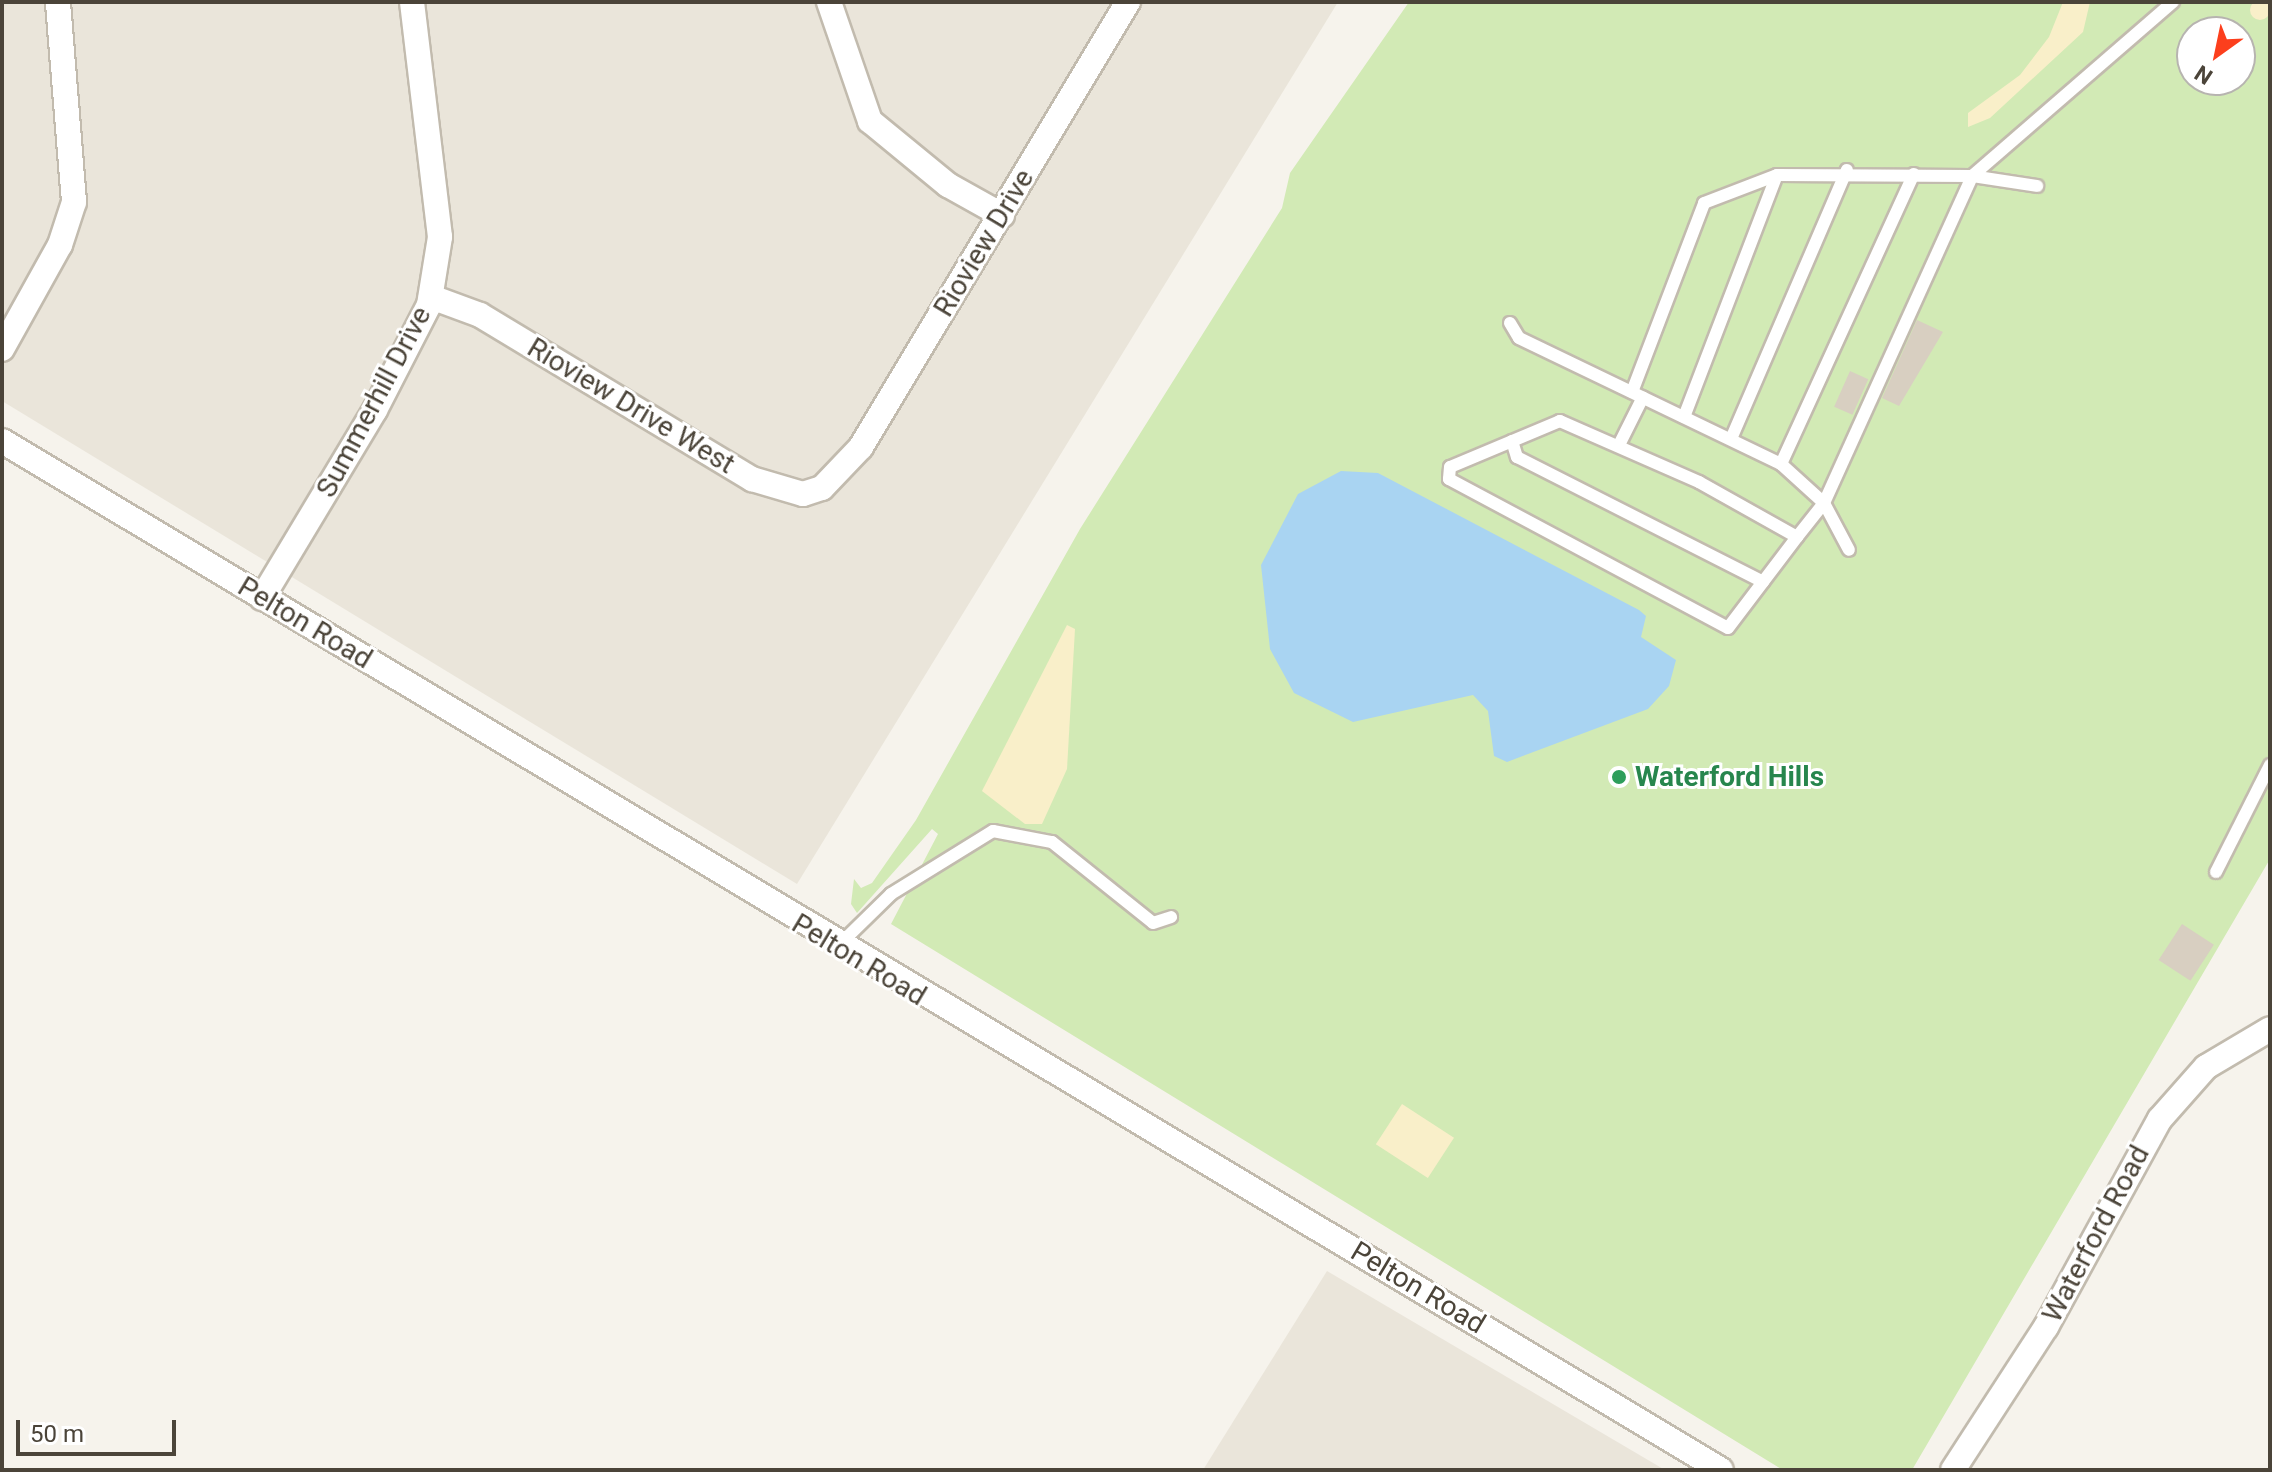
<!DOCTYPE html>
<html>
<head>
<meta charset="utf-8">
<style>
	body { margin:0 }
	#map { position:relative; width:2272px; height:1472px; overflow:hidden; background:#f6f3ec; font-family:Roboto,sans-serif }
	div>[style] { position:absolute }
	[style*='--x'] { left:calc(var(--x)*1px); top:calc(var(--y)*1px); width:calc(var(--w)*1px); rotate:calc(var(--a)*1deg) }
	.residential>* { inset:0; background:#eae5da }
	.green>* { inset:0; background:#d2eab5 }
	.sand>* { inset:0; background:#f9efc9; transform-origin:0 0 }
	.round { border-radius:50% }
	.water>* { inset:0; background:#a9d4f2 }
	.building>* { inset:0; background:#d8cfc1; transform-origin:0 0 }
	.roads { filter:drop-shadow(2px 0 #c2bbae) drop-shadow(-2px 0 #c2bbae) drop-shadow(0 2px #c2bbae) drop-shadow(0 -2px #c2bbae) }
	.lane>* { height:12px; margin:-6px; padding:0 6px; transform-origin:6px; border-radius:6px; background:#fff }
	.street>* { height:24px; margin:-12px; padding:0 12px; transform-origin:12px; border-radius:12px; background:#fff }
	.dots>* { width:22px; height:22px; translate:-50% -50%; box-sizing:border-box; border:4px solid #fff; border-radius:50% }
	span { translate:-50% -50%; white-space:nowrap; text-align:center; line-height:1.15; -webkit-text-stroke:6px #fff; paint-order:stroke }
	.street-label { font-size:28px; color:#4b4439 }
	.leisure-label { font-size:28px; color:#27864d; font-weight:700 }
	.left { translate:0 -50%; text-align:left }
	.frame { position:absolute; inset:0; border:4px solid #4b4439; pointer-events:none }
	.north { position:absolute; left:2176px; top:16px; width:80px; height:80px; box-sizing:border-box; background:#fff; border:2px solid #b7b4b0; border-radius:50%; rotate:213deg; font-size:22px; font-weight:700; line-height:32px; text-align:center; color:#4b4439 }
	.north::after { content:''; display:block; margin:auto; width:28px; height:36px; background:#fc3f1d; clip-path:polygon(50% 0,100% 100%,50% 72%,0 100%) }
	.scale { position:absolute; left:16px; top:1420px; width:160px; height:36px; box-sizing:border-box; border:4px solid #4b4439; border-top:0; padding-left:10px; font-size:24px; line-height:28px; white-space:nowrap; color:#4b4439; -webkit-text-stroke:6px #fff; paint-order:stroke }
</style>
</head>
<body>
<div id="map">
	<div class="residential">
		<i style="clip-path:polygon(2px 2px,1338px 2px,797px 884px,2px 401px)"></i>
		<i style="clip-path:polygon(1327px 1271px,1665px 1470px,1203px 1470px)"></i>
	</div>
	<div class="green">
		<i style="clip-path:polygon(evenodd,1409px 2px,2270px 2px,2270px 859px,1912px 1470px,1783px 1470px,891px 924px,938px 834px,932px 829px,857px 913px,851px 904px,854px 879px,861px 888px,872px 883px,916px 820px,1080px 529px,1282px 208px,1290px 173px,1409px 2px,2192px 32px,2240px 32px,2240px 80px,2192px 80px,2192px 32px)"></i>
	</div>
	<div class="sand">
		<i class="round" style="left:2250px;top:0;width:20px;height:20px"></i>
		<i style="clip-path:polygon(2063px 2px,2090px 2px,2083px 32px,1990px 118px,1968px 127px,1968px 113px,2020px 75px,2049px 37px)"></i>
		<i style="clip-path:polygon(1067px 625px,1075px 629px,1067px 769px,1042px 824px,1025px 824px,982px 791px)"></i>
		<i style="left:1402px;top:1104px;width:62px;height:48px;rotate:33deg"></i>
	</div>
	<div class="water">
		<i style="clip-path:polygon(1341px 471px,1378px 473px,1639px 610px,1646px 616px,1641px 637px,1676px 660px,1669px 686px,1648px 709px,1507px 762px,1494px 756px,1488px 711px,1473px 695px,1353px 722px,1294px 693px,1270px 649px,1261px 565px,1298px 494px)"></i>
	</div>
	<div class="building">
		<i style="clip-path:polygon(1917px 320px,1943px 332px,1899px 406px,1882px 398px)"></i>
		<i style="left:1850px;top:371px;width:20px;height:39px;rotate:24deg"></i>
		<i style="left:2182px;top:924px;width:38px;height:43px;rotate:33deg"></i>
	</div>
	<div class="roads">
		<div class="lane">
			<i style="--x:1510;--y:323;--w:17;--a:59"></i>
			<i style="--x:1519;--y:338;--w:291;--a:25.7"></i>
			<i style="--x:1781;--y:464;--w:58;--a:42.2"></i>
			<i style="--x:1824;--y:503;--w:53;--a:62"></i>
			<i style="--x:1632;--y:392;--w:202;--a:-69.1"></i>
			<i style="--x:1704;--y:203;--w:78;--a:-21"></i>
			<i style="--x:1777;--y:175;--w:195;--a:0.3"></i>
			<i style="--x:1972;--y:176;--w:266;--a:-40.9"></i>
			<i style="--x:1684;--y:417;--w:259;--a:-69"></i>
			<i style="--x:1731;--y:439;--w:293;--a:-66.7"></i>
			<i style="--x:1512;--y:441;--w:17;--a:73"></i>
			<i style="--x:1517;--y:457;--w:276;--a:26.9"></i>
			<i style="--x:1620;--y:443;--w:51;--a:-63.4"></i>
			<i style="--x:1781;--y:464;--w:319;--a:-65.4"></i>
			<i style="--x:1797;--y:537;--w:112;--a:-150.7"></i>
			<i style="--x:1699;--y:482;--w:152;--a:-156.3"></i>
			<i style="--x:1560;--y:421;--w:119;--a:157.3"></i>
			<i style="--x:1450;--y:467;--w:12;--a:95"></i>
			<i style="--x:1449;--y:479;--w:316;--a:28.1"></i>
			<i style="--x:1728;--y:628;--w:114;--a:-52.8"></i>
			<i style="--x:1797;--y:537;--w:43;--a:-51.5"></i>
			<i style="--x:1824;--y:503;--w:359;--a:-65.6"></i>
			<i style="--x:1972;--y:176;--w:66;--a:8.7"></i>
			<i style="--x:2216;--y:872;--w:120;--a:-63.2"></i>
			<i style="--x:839;--y:945;--w:73;--a:-44.4"></i>
			<i style="--x:891;--y:894;--w:120;--a:-31.7"></i>
			<i style="--x:993;--y:831;--w:60;--a:10.6"></i>
			<i style="--x:1052;--y:842;--w:129;--a:38.7"></i>
			<i style="--x:1153;--y:923;--w:19;--a:-18"></i>
		</div>
		<div class="street">
			<i style="--x:829;--y:2;--w:126;--a:71"></i>
			<i style="--x:870;--y:121;--w:101;--a:39.4"></i>
			<i style="--x:948;--y:185;--w:62;--a:29.1"></i>
			<i style="--x:431;--y:297;--w:52;--a:20.2"></i>
			<i style="--x:480;--y:315;--w:318;--a:31.1"></i>
			<i style="--x:752;--y:479;--w:53;--a:16.4"></i>
			<i style="--x:803;--y:494;--w:20;--a:-18"></i>
			<i style="--x:822;--y:488;--w:57;--a:-46.4"></i>
			<i style="--x:861;--y:447;--w:519;--a:-59.04"></i>
			<i style="--x:2;--y:349;--w:119;--a:-60.9"></i>
			<i style="--x:60;--y:245;--w:45;--a:-72"></i>
			<i style="--x:74;--y:202;--w:201;--a:-94.6"></i>
			<i style="--x:2;--y:441;--w:2003;--a:30.9"></i>
			<i style="--x:262;--y:598;--w:219;--a:-59"></i>
			<i style="--x:375;--y:410;--w:118;--a:-62.8"></i>
			<i style="--x:429;--y:305;--w:69;--a:-80.8"></i>
			<i style="--x:440;--y:237;--w:237;--a:-96.8"></i>
			<i style="--x:1953;--y:1470;--w:171;--a:-57"></i>
			<i style="--x:2046;--y:1327;--w:237;--a:-61.3"></i>
			<i style="--x:2160;--y:1119;--w:69;--a:-48.5"></i>
			<i style="--x:2206;--y:1067;--w:74;--a:-30.7"></i>
		</div>
	</div>
	<div class="dots">
		<i style="left:1619px;top:777px;background:#2e9e5b"></i>
	</div>
	<div class="street-label">
		<span style="left:984px;top:243px;rotate:-59deg">Rioview Drive</span>
		<span style="left:374px;top:402px;rotate:-62deg">Summerhill Drive</span>
		<span style="left:631px;top:406px;rotate:31deg">Rioview Drive West</span>
		<span style="left:305px;top:623px;rotate:31deg">Pelton Road</span>
		<span style="left:859px;top:960px;rotate:31deg">Pelton Road</span>
		<span style="left:2096px;top:1234px;rotate:-62deg">Waterford Road</span>
		<span style="left:1418px;top:1288px;rotate:31deg">Pelton Road</span>
	</div>
	<div class="leisure-label">
		<span class="left" style="left:1635px;top:777px">Waterford Hills</span>
	</div>
	<div class="frame"></div>
	<div class="north">N</div>
	<div class="scale">50 m</div>
</div>
</body>
</html>
